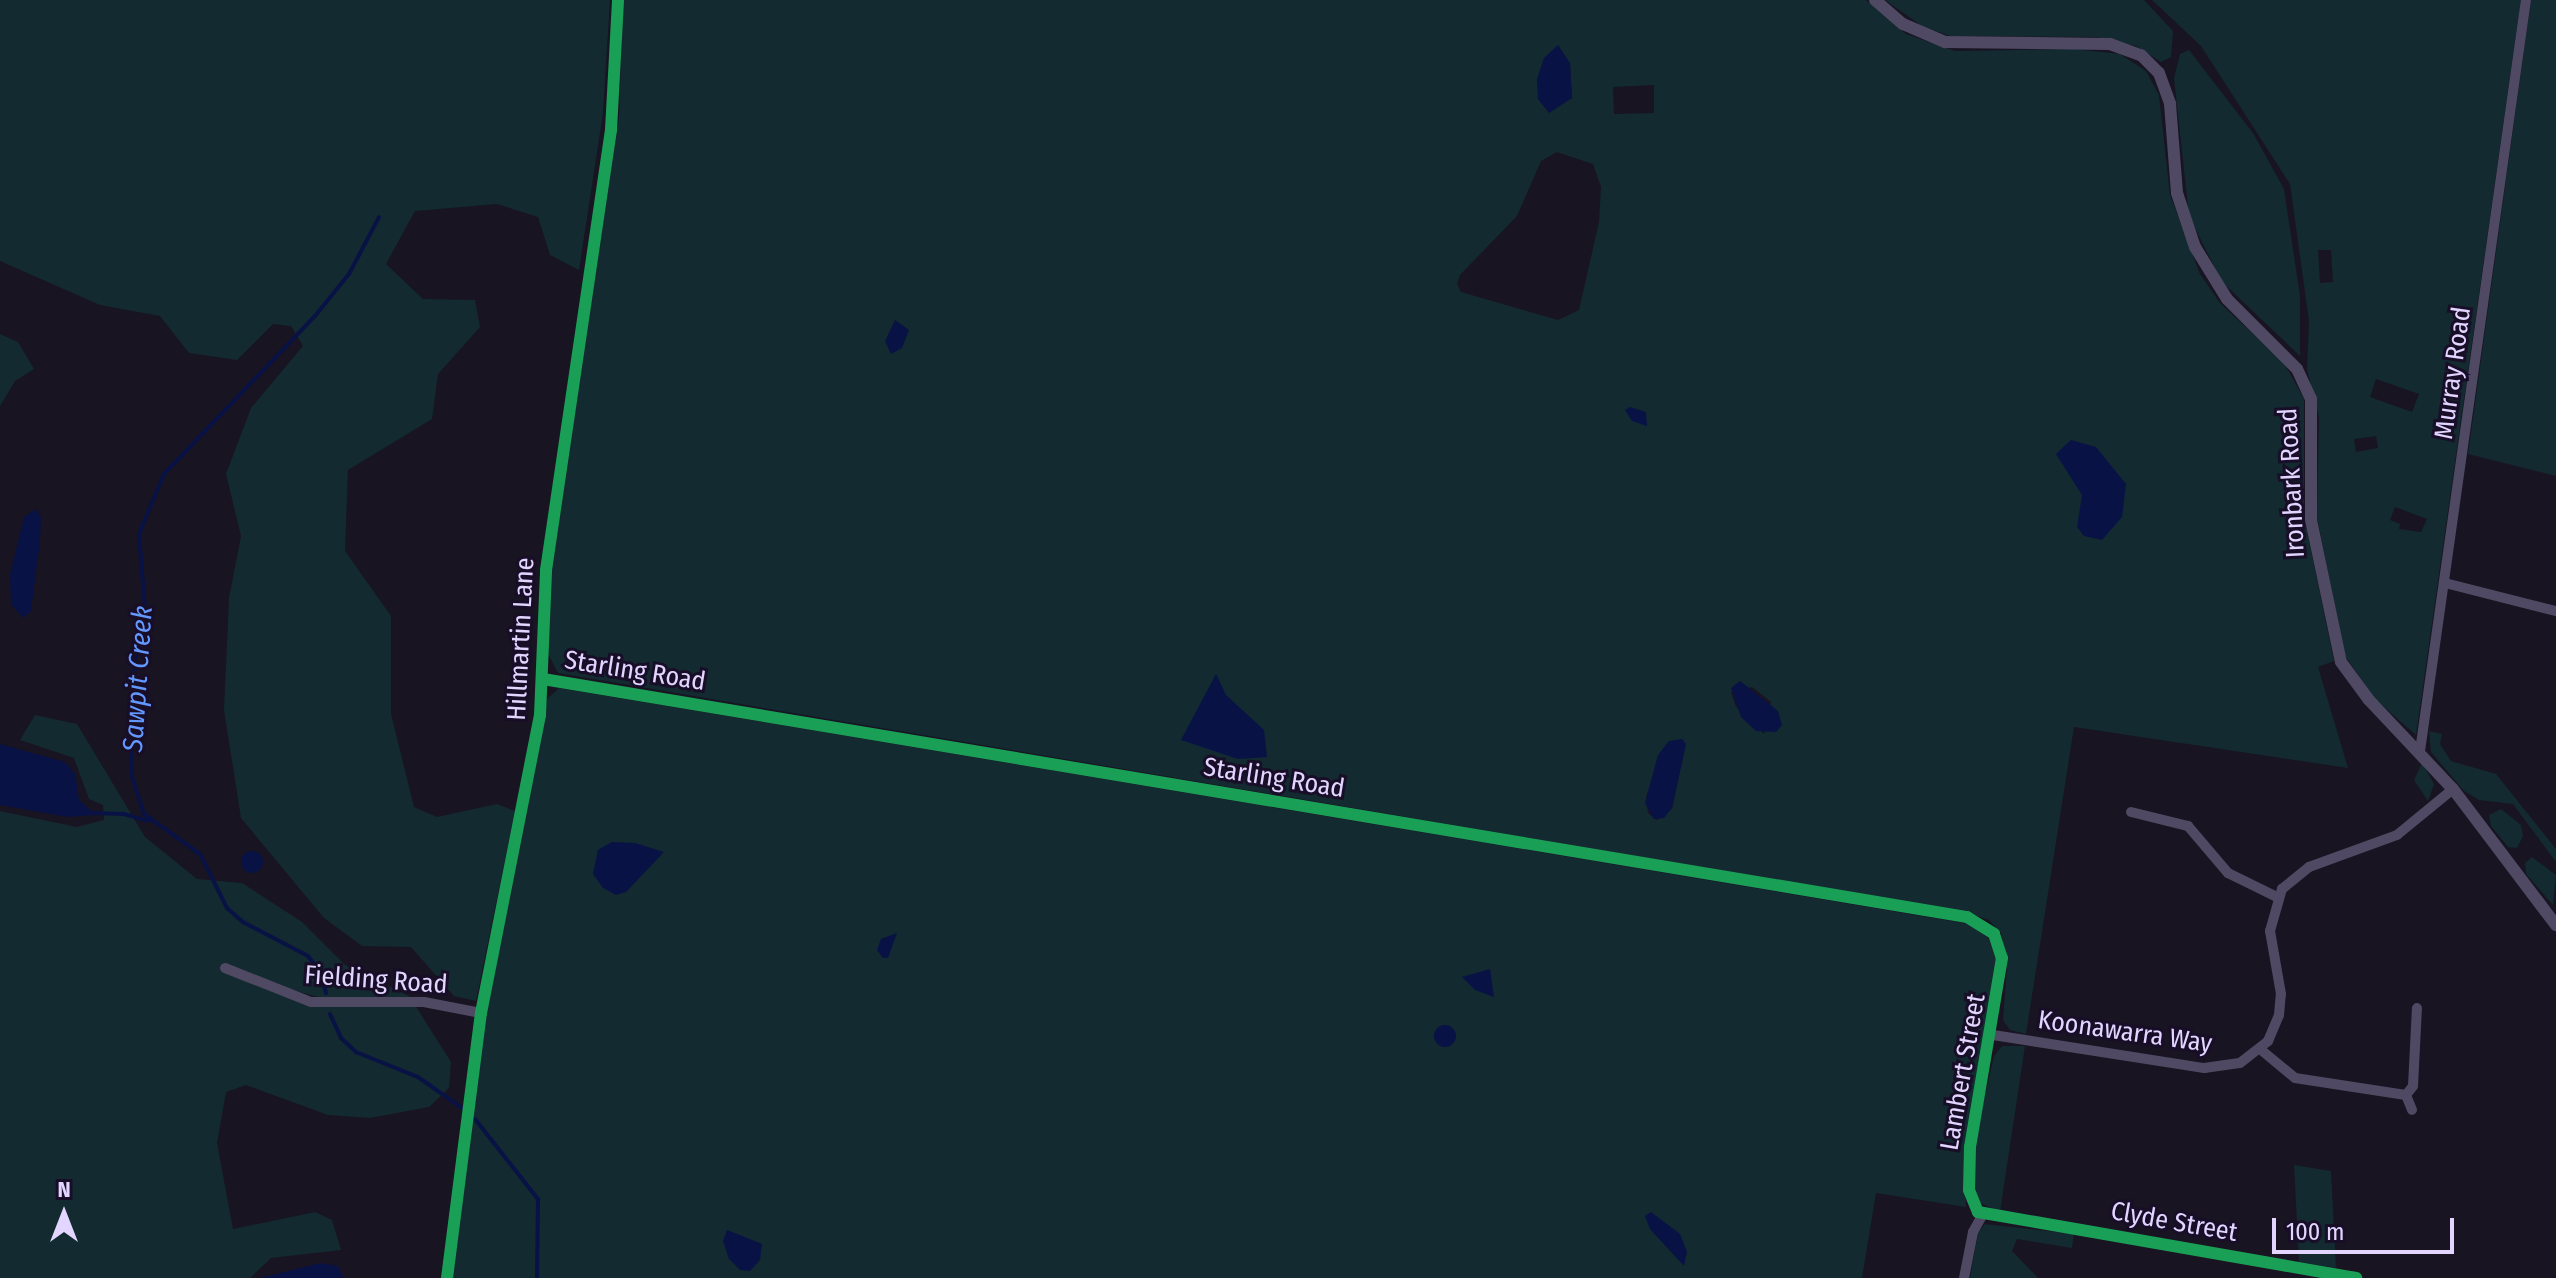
<!DOCTYPE html>
<html>
<head>
<meta charset="utf-8">
<style>
	body { margin:0 }
	#map { position:relative; width:2556px; height:1278px; overflow:hidden; background:#191422; font-family:"Fira Sans Condensed",sans-serif }
	div>[style] { position:absolute }
	[style*='--x'] { left:calc(var(--x)*1px); top:calc(var(--y)*1px); width:calc(var(--w)*1px); rotate:calc(var(--a)*1deg) }
	.green>* { inset:0; background:#122a30 }
	.water>* { inset:0; background:#091245 }
	.round { border-radius:50% }
	.stream>* { height:4px; margin:-2px; padding:0 2px; transform-origin:2px; border-radius:2px; background:#091245 }
	.minor>* { height:10px; margin:-5px; padding:0 5px; transform-origin:5px; border-radius:5px; background:#4f4963 }
	.tertiary>* { height:12px; margin:-6px; padding:0 6px; transform-origin:6px; border-radius:6px; background:#4f4963 }
	.cycleway>* { height:12px; margin:-6px; padding:0 6px; transform-origin:6px; border-radius:6px; background:#1a9f57 }
	span { translate:-50% -50%; white-space:nowrap; text-align:center; line-height:1.15; -webkit-text-stroke:6px #180e28; paint-order:stroke }
	.street-label { font-size:26px; color:#e2d5ff }
	.water-label { font-size:28px; color:#6399ff; font-style:italic }
	.north { position:absolute; left:24px; top:1174px; width:80px; height:80px; -webkit-text-stroke:6px #180e28; paint-order:stroke; rotate:0deg; font-size:22px; font-weight:700; line-height:32px; text-align:center; color:#e2d5ff }
	.north::after { content:''; display:block; margin:auto; width:28px; height:36px; background:#e2d5ff; clip-path:polygon(50% 0,100% 100%,50% 72%,0 100%) }
	.scale { position:absolute; left:2272px; top:1218px; width:182px; height:36px; box-sizing:border-box; border:4px solid #e2d5ff; border-top:0; padding-left:10px; font-size:24px; line-height:28px; white-space:nowrap; color:#e2d5ff; -webkit-text-stroke:6px #180e28; paint-order:stroke }
</style>
</head>
<body>
<div id="map">
	<div class="green">
		<i style="clip-path:polygon(0 0,610px 0,603px 113px,579px 270px,550px 255px,538px 217px,497px 204px,415px 211px,386px 264px,423px 299px,475px 300px,480px 327px,438px 374px,432px 419px,348px 470px,345px 551px,391px 616px,391px 714px,414px 807px,437px 817px,497px 804px,515px 811px,476px 1001px,454px 996px,411px 947px,362px 946px,324px 918px,241px 818px,224px 710px,229px 598px,241px 536px,226px 474px,251px 408px,303px 346px,291px 326px,273px 324px,237px 360px,189px 353px,160px 316px,100px 305px,0 261px)"></i>
		<i style="clip-path:polygon(evenodd,623px 0,1866px 0,1906px 34px,1955px 51px,2073px 49px,2120px 54px,2146px 71px,2159px 95px,2170px 195px,2200px 274px,2220px 303px,2284px 363px,2304px 399px,2304px 517px,2334px 661px,2318px 667px,2348px 768px,2074px 727px,2026px 1034px,2010px 1030px,2003px 1020px,2007px 964px,2001px 933px,1989px 920px,1966px 912px,558px 673px,547px 652px,549px 584px,619px 117px,623px 0,1570px 63px,1572px 99px,1537px 79px,1570px 63px,623px 0,1654px 85px,1654px 113px,1614px 114px,1613px 87px,1654px 85px,623px 0,1557px 152px,1593px 164px,1601px 187px,1599px 222px,1579px 310px,1558px 320px,1461px 292px,1457px 284px,1460px 275px,1517px 216px,1541px 161px,1557px 152px,623px 0,1752px 687px,1771px 702px,1764px 734px,1736px 707px,1731px 692px,1752px 687px,623px 0,1666px 744px,1685px 747px,1672px 808px,1657px 820px,1648px 813px,1646px 797px,1666px 744px)"></i>
		<i style="clip-path:polygon(1885px 0,2144px 0,2173px 31px,2171px 57px,2161px 62px,2136px 46px,2097px 37px,1950px 36px,1922px 26px)"></i>
		<i style="clip-path:polygon(evenodd,2152px 0,2521px 0,2416px 735px,2376px 700px,2345px 656px,2317px 517px,2319px 417px,2307px 369px,2309px 321px,2290px 184px,2201px 46px,2152px 0,2318px 250px,2331px 250px,2333px 282px,2320px 283px,2318px 250px,2152px 0,2376px 379px,2419px 394px,2412px 412px,2370px 397px,2376px 379px,2152px 0,2376px 436px,2378px 448px,2356px 452px,2354px 439px,2376px 436px,2152px 0,2395px 507px,2427px 519px,2421px 532px,2399px 529px,2400px 524px,2390px 520px,2395px 507px)"></i>
		<i style="clip-path:polygon(2531px 0,2556px 0,2556px 476px,2468px 454px)"></i>
		<i style="clip-path:polygon(2189px 50px,2253px 133px,2284px 189px,2300px 296px,2300px 356px,2222px 282px,2189px 216px,2174px 78px,2180px 54px)"></i>
		<i style="clip-path:polygon(0 334px,18px 342px,34px 369px,15px 381px,0 406px)"></i>
		<i style="clip-path:polygon(559px 688px,1969px 924px,1989px 939px,1997px 962px,1964px 1148px,1966px 1207px,1876px 1193px,1862px 1278px,451px 1278px,487px 1005px,547px 699px)"></i>
		<i style="clip-path:polygon(35px 715px,77px 724px,145px 837px,197px 879px,242px 883px,302px 922px,345px 965px,411px 997px,333px 1001px,222px 971px,317px 1006px,415px 1005px,451px 1062px,449px 1088px,429px 1107px,370px 1118px,328px 1115px,246px 1085px,226px 1092px,217px 1143px,233px 1229px,315px 1212px,332px 1220px,341px 1250px,271px 1258px,250px 1278px,0 1278px,0 811px,77px 827px,104px 820px,103px 805px,89px 799px,74px 758px,20px 740px)"></i>
		<i style="clip-path:polygon(2429px 731px,2442px 734px,2440px 744px,2451px 761px,2496px 774px,2556px 849px,2556px 862px,2513px 804px,2479px 800px,2464px 791px,2431px 752px)"></i>
		<i style="clip-path:polygon(2422px 763px,2434px 784px,2428px 801px,2414px 780px)"></i>
		<i style="clip-path:polygon(2501px 809px,2521px 825px,2523px 836px,2517px 848px,2508px 847px,2491px 826px,2489px 815px)"></i>
		<i style="clip-path:polygon(2532px 857px,2556px 875px,2553px 905px,2526px 874px,2525px 863px)"></i>
		<i style="clip-path:polygon(2002px 1046px,2025px 1046px,2000px 1212px,1978px 1202px,1973px 1177px,1979px 1119px,1994px 1056px)"></i>
		<i style="clip-path:polygon(2294px 1165px,2331px 1171px,2336px 1268px,2299px 1262px)"></i>
		<i style="clip-path:polygon(1985px 1224px,2074px 1234px,2072px 1248px,2017px 1239px,2012px 1251px,2038px 1278px,1970px 1278px,1978px 1233px)"></i>
	</div>
	<div class="water">
		<i style="clip-path:polygon(1558px 45px,1570px 63px,1572px 98px,1549px 113px,1538px 99px,1537px 79px,1544px 58px)"></i>
		<i style="clip-path:polygon(895px 320px,909px 330px,902px 348px,891px 354px,885px 341px)"></i>
		<i style="clip-path:polygon(1630px 407px,1646px 412px,1647px 426px,1632px 421px,1625px 410px)"></i>
		<i style="clip-path:polygon(2071px 440px,2096px 447px,2126px 484px,2122px 517px,2102px 540px,2084px 536px,2077px 527px,2082px 495px,2056px 454px)"></i>
		<i style="clip-path:polygon(36px 509px,41px 517px,40px 541px,31px 611px,23px 618px,11px 604px,10px 575px,24px 517px)"></i>
		<i style="clip-path:polygon(1216px 674px,1226px 695px,1264px 730px,1267px 757px,1238px 759px,1181px 740px)"></i>
		<i style="clip-path:polygon(1740px 681px,1778px 711px,1782px 725px,1776px 732px,1756px 731px,1741px 717px,1731px 688px)"></i>
		<i style="clip-path:polygon(1682px 739px,1686px 744px,1672px 808px,1664px 818px,1654px 819px,1645px 803px,1658px 755px,1669px 741px)"></i>
		<i style="clip-path:polygon(0 744px,65px 762px,75px 774px,79px 800px,96px 815px,68px 817px,0 805px)"></i>
		<i style="clip-path:polygon(635px 843px,664px 852px,626px 892px,616px 895px,603px 888px,593px 874px,598px 850px,612px 842px)"></i>
		<i class="round" style="left:241px;top:851px;width:22px;height:22px"></i>
		<i style="clip-path:polygon(897px 933px,888px 958px,883px 958px,877px 950px,881px 939px)"></i>
		<i style="clip-path:polygon(1490px 969px,1494px 997px,1475px 990px,1462px 977px)"></i>
		<i class="round" style="left:1434px;top:1025px;width:22px;height:22px"></i>
		<i style="clip-path:polygon(1651px 1212px,1680px 1234px,1687px 1252px,1684px 1266px,1650px 1229px,1645px 1216px)"></i>
		<i style="clip-path:polygon(727px 1230px,762px 1244px,760px 1260px,750px 1271px,740px 1270px,729px 1259px,723px 1241px)"></i>
		<i style="clip-path:polygon(320px 1263px,338px 1266px,344px 1278px,260px 1278px)"></i>
	</div>
	<div class="stream">
		<i style="--x:94;--y:813;--w:30;--a:2"></i>
		<i style="--x:124;--y:814;--w:25;--a:16"></i>
		<i style="--x:326;--y:993;--w:23;--a:-105"></i>
		<i style="--x:320;--y:971;--w:19;--a:-129"></i>
		<i style="--x:308;--y:956;--w:73;--a:-152.4"></i>
		<i style="--x:243;--y:922;--w:21;--a:-139"></i>
		<i style="--x:227;--y:908;--w:60;--a:-116.6"></i>
		<i style="--x:200;--y:854;--w:69;--a:-144.5"></i>
		<i style="--x:144;--y:814;--w:40;--a:-108"></i>
		<i style="--x:132;--y:776;--w:28;--a:-92"></i>
		<i style="--x:131;--y:748;--w:92;--a:-87.5"></i>
		<i style="--x:135;--y:656;--w:37;--a:-73"></i>
		<i style="--x:146;--y:621;--w:87;--a:-94.6"></i>
		<i style="--x:139;--y:534;--w:65;--a:-67.4"></i>
		<i style="--x:164;--y:474;--w:219;--a:-46.3"></i>
		<i style="--x:315;--y:316;--w:54;--a:-51"></i>
		<i style="--x:349;--y:274;--w:64;--a:-62.2"></i>
		<i style="--x:330;--y:1014;--w:26;--a:65"></i>
		<i style="--x:341;--y:1038;--w:21;--a:43"></i>
		<i style="--x:356;--y:1052;--w:67;--a:22"></i>
		<i style="--x:418;--y:1077;--w:57;--a:35.1"></i>
		<i style="--x:475;--y:1119;--w:102;--a:51.8"></i>
		<i style="--x:538;--y:1199;--w:79;--a:90.7"></i>
	</div>
	<div class="minor">
		<i style="--x:2445;--y:583;--w:114;--a:14.2"></i>
		<i style="--x:543;--y:679;--w:1444;--a:9.49"></i>
		<i style="--x:1967;--y:917;--w:32;--a:32"></i>
		<i style="--x:1994;--y:934;--w:25;--a:72"></i>
		<i style="--x:2002;--y:958;--w:192;--a:99.6"></i>
		<i style="--x:1970;--y:1147;--w:43;--a:91.3"></i>
		<i style="--x:1969;--y:1190;--w:24;--a:68"></i>
		<i style="--x:1978;--y:1212;--w:384;--a:9.9"></i>
		<i style="--x:2420;--y:751;--w:758;--a:-81.97"></i>
		<i style="--x:2131;--y:812;--w:59;--a:13.8"></i>
		<i style="--x:2188;--y:826;--w:62;--a:49.6"></i>
		<i style="--x:2228;--y:873;--w:55;--a:26.1"></i>
		<i style="--x:225;--y:968;--w:92;--a:21.6"></i>
		<i style="--x:311;--y:1002;--w:113;--a:0"></i>
		<i style="--x:424;--y:1002;--w:58;--a:10.9"></i>
		<i style="--x:1993;--y:1035;--w:214;--a:8.9"></i>
		<i style="--x:2204;--y:1068;--w:36;--a:-8"></i>
		<i style="--x:2240;--y:1063;--w:36;--a:-38"></i>
		<i style="--x:2268;--y:1041;--w:28;--a:-67"></i>
		<i style="--x:2279;--y:1015;--w:21;--a:-85"></i>
		<i style="--x:2281;--y:994;--w:64;--a:-99.9"></i>
		<i style="--x:2270;--y:931;--w:44;--a:-74.1"></i>
		<i style="--x:2282;--y:889;--w:35;--a:-39"></i>
		<i style="--x:2309;--y:867;--w:94;--a:-20"></i>
		<i style="--x:2397;--y:835;--w:72;--a:-39.4"></i>
		<i style="--x:2260;--y:1049;--w:45;--a:39.6"></i>
		<i style="--x:2295;--y:1078;--w:112;--a:8.7"></i>
		<i style="--x:2406;--y:1095;--w:11;--a:-52"></i>
		<i style="--x:2413;--y:1086;--w:78;--a:-87.1"></i>
		<i style="--x:2406;--y:1095;--w:16;--a:68"></i>
		<i style="--x:447;--y:1278;--w:267;--a:-82.7"></i>
		<i style="--x:481;--y:1013;--w:304;--a:-78.8"></i>
		<i style="--x:540;--y:715;--w:145;--a:-87.6"></i>
		<i style="--x:546;--y:570;--w:445;--a:-81.6"></i>
		<i style="--x:611;--y:130;--w:130;--a:-86.9"></i>
		<i style="--x:1964;--y:1278;--w:47;--a:-78.9"></i>
		<i style="--x:1973;--y:1232;--w:21;--a:-61"></i>
	</div>
	<div class="tertiary">
		<i style="--x:1875;--y:0;--w:37;--a:41"></i>
		<i style="--x:1903;--y:24;--w:46;--a:23.2"></i>
		<i style="--x:1945;--y:42;--w:165;--a:0.7"></i>
		<i style="--x:2110;--y:44;--w:33;--a:20"></i>
		<i style="--x:2141;--y:55;--w:25;--a:45"></i>
		<i style="--x:2159;--y:73;--w:33;--a:70"></i>
		<i style="--x:2170;--y:104;--w:89;--a:85.5"></i>
		<i style="--x:2177;--y:193;--w:57;--a:71.6"></i>
		<i style="--x:2195;--y:247;--w:61;--a:58.4"></i>
		<i style="--x:2227;--y:299;--w:99;--a:45"></i>
		<i style="--x:2297;--y:369;--w:33;--a:65"></i>
		<i style="--x:2311;--y:399;--w:121;--a:90"></i>
		<i style="--x:2311;--y:520;--w:145;--a:78.1"></i>
		<i style="--x:2341;--y:662;--w:47;--a:53.6"></i>
		<i style="--x:2369;--y:700;--w:122;--a:46.7"></i>
		<i style="--x:2453;--y:789;--w:171;--a:52.9"></i>
	</div>
	<div class="cycleway">
		<i style="--x:543;--y:679;--w:1444;--a:9.49"></i>
		<i style="--x:1967;--y:917;--w:32;--a:32"></i>
		<i style="--x:1994;--y:934;--w:25;--a:72"></i>
		<i style="--x:2002;--y:958;--w:192;--a:99.6"></i>
		<i style="--x:1970;--y:1147;--w:43;--a:91.3"></i>
		<i style="--x:1969;--y:1190;--w:24;--a:68"></i>
		<i style="--x:1978;--y:1212;--w:384;--a:9.9"></i>
		<i style="--x:447;--y:1278;--w:267;--a:-82.7"></i>
		<i style="--x:481;--y:1013;--w:304;--a:-78.8"></i>
		<i style="--x:540;--y:715;--w:145;--a:-87.6"></i>
		<i style="--x:546;--y:570;--w:445;--a:-81.6"></i>
		<i style="--x:611;--y:130;--w:130;--a:-86.9"></i>
	</div>
	<div class="street-label">
		<span style="left:2453px;top:373px;rotate:-82deg">Murray Road</span>
		<span style="left:2292px;top:483px;rotate:-93deg">Ironbark Road</span>
		<span style="left:521px;top:639px;rotate:-87deg">Hillmartin Lane</span>
		<span style="left:635px;top:671px;rotate:9deg">Starling Road</span>
		<span style="left:1274px;top:778px;rotate:9deg">Starling Road</span>
		<span style="left:376px;top:980px;rotate:4deg">Fielding Road</span>
		<span style="left:2125px;top:1032px;rotate:8deg">Koonawarra Way</span>
		<span style="left:1963px;top:1072px;rotate:-80deg">Lambert Street</span>
		<span style="left:2174px;top:1222px;rotate:10deg">Clyde Street</span>
	</div>
	<div class="water-label">
		<span style="left:138px;top:679px;rotate:-86deg">Sawpit Creek</span>
	</div>
	<div class="north">N</div>
	<div class="scale">100 m</div>
</div>
</body>
</html>
